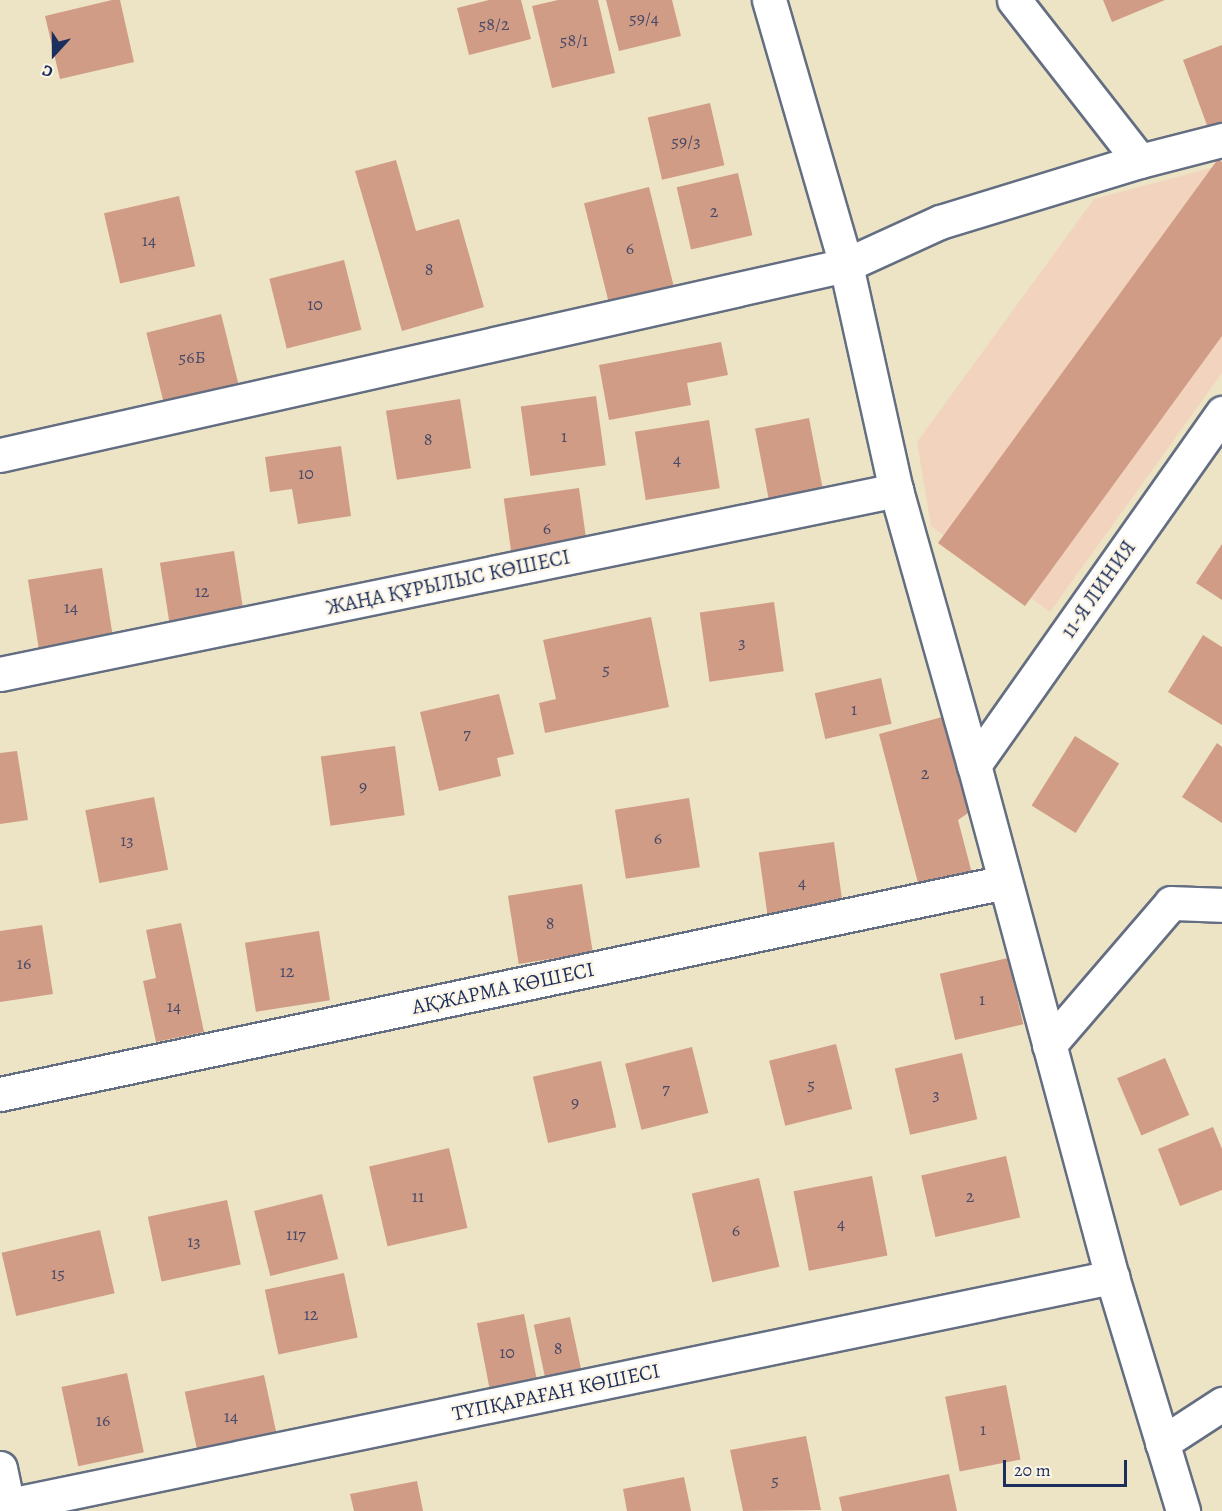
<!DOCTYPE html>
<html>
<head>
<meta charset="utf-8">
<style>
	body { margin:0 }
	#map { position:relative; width:1222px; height:1511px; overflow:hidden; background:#ece4c4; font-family:Alegreya,serif }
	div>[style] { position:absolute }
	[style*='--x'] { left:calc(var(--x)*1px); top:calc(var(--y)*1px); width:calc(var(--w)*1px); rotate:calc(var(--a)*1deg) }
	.built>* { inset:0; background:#f2d4be }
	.building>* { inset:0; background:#d19c86; transform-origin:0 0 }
	.roads { filter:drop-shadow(2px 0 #646e82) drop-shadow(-2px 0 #646e82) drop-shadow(0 2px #646e82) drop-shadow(0 -2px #646e82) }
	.minor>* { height:33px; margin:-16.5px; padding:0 16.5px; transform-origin:16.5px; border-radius:16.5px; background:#fff }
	span { translate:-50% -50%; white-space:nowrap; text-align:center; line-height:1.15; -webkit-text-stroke:4.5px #fcf5e5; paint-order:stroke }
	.number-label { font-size:18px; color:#484a68 }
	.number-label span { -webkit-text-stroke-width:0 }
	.street-label { font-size:21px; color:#1b2f5e }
	.north { position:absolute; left:24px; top:24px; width:60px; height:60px; -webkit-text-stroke:4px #fcf5e5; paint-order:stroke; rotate:201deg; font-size:16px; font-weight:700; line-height:24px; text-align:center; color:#1b2f5e }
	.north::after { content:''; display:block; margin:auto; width:21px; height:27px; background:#1b2f5e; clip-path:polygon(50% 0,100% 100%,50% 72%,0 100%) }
	.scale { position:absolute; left:1003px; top:1460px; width:124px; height:27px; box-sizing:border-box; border:3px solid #1b2f5e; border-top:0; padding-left:8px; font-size:18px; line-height:21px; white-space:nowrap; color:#1b2f5e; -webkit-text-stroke:4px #fcf5e5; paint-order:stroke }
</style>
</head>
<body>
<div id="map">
	<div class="built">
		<i style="clip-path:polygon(1222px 165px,1222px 373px,1050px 612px,931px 526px,917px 442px,1094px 199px)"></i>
	</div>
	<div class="building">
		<i style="clip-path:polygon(112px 0,120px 0,134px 62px,60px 79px,45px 16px)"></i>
		<i style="clip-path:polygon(489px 0,521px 0,531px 39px,469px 55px,457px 8px)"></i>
		<i style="clip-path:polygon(558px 0,598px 0,615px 73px,552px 88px,532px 6px)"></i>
		<i style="clip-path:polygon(606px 0,672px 0,681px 36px,619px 51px)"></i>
		<i style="clip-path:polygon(1103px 0,1165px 0,1112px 22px)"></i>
		<i style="clip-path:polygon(1222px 45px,1222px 123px,1208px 128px,1183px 60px)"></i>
		<i style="left:710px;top:103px;width:64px;height:64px;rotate:77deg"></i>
		<i style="clip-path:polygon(1218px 159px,1222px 162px,1222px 336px,1025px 606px,938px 543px)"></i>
		<i style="clip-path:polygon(396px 160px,416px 231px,459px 219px,484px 307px,402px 331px,355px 171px)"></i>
		<i style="left:738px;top:173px;width:64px;height:63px;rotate:77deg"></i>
		<i style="left:649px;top:187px;width:109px;height:67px;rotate:76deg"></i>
		<i style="left:179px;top:196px;width:72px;height:77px;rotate:77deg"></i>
		<i style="left:344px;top:260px;width:72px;height:77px;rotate:76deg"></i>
		<i style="left:221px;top:314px;width:71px;height:77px;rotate:76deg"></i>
		<i style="clip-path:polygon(721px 342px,728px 375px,687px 383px,691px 405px,609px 420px,599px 365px)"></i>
		<i style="left:596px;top:396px;width:70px;height:76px;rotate:82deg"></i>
		<i style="left:460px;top:399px;width:70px;height:75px;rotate:81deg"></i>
		<i style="left:809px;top:418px;width:88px;height:55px;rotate:79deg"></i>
		<i style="left:709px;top:420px;width:69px;height:75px;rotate:81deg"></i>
		<i style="clip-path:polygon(341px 446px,351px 516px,298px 524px,292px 489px,270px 492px,265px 457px)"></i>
		<i style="left:579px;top:488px;width:70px;height:76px;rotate:82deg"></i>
		<i style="clip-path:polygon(1222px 544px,1222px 600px,1196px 583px)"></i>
		<i style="left:234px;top:551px;width:70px;height:75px;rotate:81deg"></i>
		<i style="left:102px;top:568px;width:69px;height:75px;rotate:81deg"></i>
		<i style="left:774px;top:602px;width:70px;height:75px;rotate:82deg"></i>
		<i style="clip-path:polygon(651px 617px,669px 707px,545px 733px,539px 703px,556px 699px,543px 640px)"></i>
		<i style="clip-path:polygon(1203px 635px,1222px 647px,1222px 725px,1168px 692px)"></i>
		<i style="left:881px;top:678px;width:47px;height:68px;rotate:77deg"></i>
		<i style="clip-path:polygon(499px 694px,514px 754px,497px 758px,501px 776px,439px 791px,420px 712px)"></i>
		<i style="clip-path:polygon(946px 716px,971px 811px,958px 820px,975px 885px,922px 898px,879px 734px)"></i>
		<i style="left:1075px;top:736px;width:52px;height:82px;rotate:32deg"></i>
		<i style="clip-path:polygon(1217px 743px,1222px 747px,1222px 823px,1182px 797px)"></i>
		<i style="left:395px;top:746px;width:70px;height:75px;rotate:82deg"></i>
		<i style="clip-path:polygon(17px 751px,28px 820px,0 824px,0 753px)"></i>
		<i style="left:154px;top:797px;width:74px;height:70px;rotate:79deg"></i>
		<i style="left:689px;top:798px;width:70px;height:75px;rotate:81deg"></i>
		<i style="left:834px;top:842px;width:70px;height:76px;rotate:82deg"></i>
		<i style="left:582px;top:884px;width:69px;height:75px;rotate:81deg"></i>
		<i style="clip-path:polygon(181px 923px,204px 1032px,156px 1042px,143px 981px,156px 978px,146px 930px)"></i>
		<i style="clip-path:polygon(42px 925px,53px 994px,0 1002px,0 931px)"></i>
		<i style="left:319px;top:931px;width:70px;height:75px;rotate:81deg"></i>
		<i style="left:1008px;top:958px;width:68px;height:70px;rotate:77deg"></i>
		<i style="left:836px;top:1044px;width:67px;height:69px;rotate:76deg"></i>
		<i style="left:692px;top:1047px;width:68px;height:69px;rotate:76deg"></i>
		<i style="left:962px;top:1053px;width:68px;height:69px;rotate:77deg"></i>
		<i style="left:1165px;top:1058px;width:62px;height:52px;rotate:67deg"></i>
		<i style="left:601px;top:1061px;width:68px;height:70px;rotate:77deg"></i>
		<i style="clip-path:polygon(1213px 1127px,1222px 1149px,1222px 1190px,1180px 1206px,1158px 1149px)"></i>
		<i style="left:449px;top:1148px;width:82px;height:82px;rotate:77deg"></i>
		<i style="left:1006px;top:1156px;width:63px;height:87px;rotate:77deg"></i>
		<i style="left:872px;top:1176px;width:81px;height:80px;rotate:79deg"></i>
		<i style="left:759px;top:1178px;width:91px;height:69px;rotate:77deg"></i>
		<i style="left:322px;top:1194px;width:67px;height:70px;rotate:76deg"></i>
		<i style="left:227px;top:1200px;width:66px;height:81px;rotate:78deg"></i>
		<i style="left:100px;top:1230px;width:65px;height:101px;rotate:77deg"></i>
		<i style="left:344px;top:1273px;width:66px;height:81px;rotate:78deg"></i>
		<i style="left:524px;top:1314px;width:68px;height:48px;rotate:79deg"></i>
		<i style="left:570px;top:1317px;width:55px;height:37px;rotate:78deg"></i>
		<i style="left:127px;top:1373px;width:81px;height:67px;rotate:78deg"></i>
		<i style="left:264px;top:1375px;width:66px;height:81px;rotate:78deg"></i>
		<i style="left:1006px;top:1385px;width:76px;height:62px;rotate:79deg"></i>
		<i style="clip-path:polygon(806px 1436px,821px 1510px,743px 1511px,730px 1450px)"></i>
		<i style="clip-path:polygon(949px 1474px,957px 1511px,842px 1511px,839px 1497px)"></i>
		<i style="clip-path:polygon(684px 1477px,691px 1511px,627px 1511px,623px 1489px)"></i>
		<i style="clip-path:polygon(417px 1481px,423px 1511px,354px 1511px,350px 1494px)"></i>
	</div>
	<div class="roads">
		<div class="minor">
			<i style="--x:769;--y:0;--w:276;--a:73.8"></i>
			<i style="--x:846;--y:265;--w:230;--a:77.5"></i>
			<i style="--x:896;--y:490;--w:286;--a:74.2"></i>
			<i style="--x:974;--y:765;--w:530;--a:74.92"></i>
			<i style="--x:1112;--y:1277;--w:245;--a:73.1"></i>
			<i style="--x:1014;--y:0;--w:204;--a:52"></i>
			<i style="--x:0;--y:455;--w:867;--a:-12.66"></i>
			<i style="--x:846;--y:265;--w:103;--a:-24.6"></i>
			<i style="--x:940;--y:222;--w:209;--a:-17"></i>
			<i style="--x:1140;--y:161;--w:85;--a:-14.4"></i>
			<i style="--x:0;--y:674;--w:915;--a:-11.6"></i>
			<i style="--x:974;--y:765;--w:431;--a:-54.8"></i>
			<i style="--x:1049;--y:1045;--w:187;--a:-49.3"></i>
			<i style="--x:1171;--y:903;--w:51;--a:2.2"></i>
			<i style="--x:0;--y:1094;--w:1027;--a:-11.91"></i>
			<i style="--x:1162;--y:1443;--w:72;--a:-33"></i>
			<i style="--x:0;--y:1468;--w:44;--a:78.2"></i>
			<i style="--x:0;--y:1507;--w:1136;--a:-11.69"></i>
		</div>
	</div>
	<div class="number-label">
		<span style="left:644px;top:18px">59/4</span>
		<span style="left:494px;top:24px">58/2</span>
		<span style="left:574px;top:40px">58/1</span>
		<span style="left:686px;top:141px">59/3</span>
		<span style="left:714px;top:211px">2</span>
		<span style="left:149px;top:240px">14</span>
		<span style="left:630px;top:248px">6</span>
		<span style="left:429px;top:269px">8</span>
		<span style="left:315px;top:304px">10</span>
		<span style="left:192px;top:357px">56Б</span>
		<span style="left:564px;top:436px">1</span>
		<span style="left:428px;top:439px">8</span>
		<span style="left:677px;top:459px">4</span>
		<span style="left:306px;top:473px">10</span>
		<span style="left:547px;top:528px">6</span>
		<span style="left:202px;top:591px">12</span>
		<span style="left:71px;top:607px">14</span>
		<span style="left:742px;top:642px">3</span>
		<span style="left:606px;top:669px">5</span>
		<span style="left:854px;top:709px">1</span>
		<span style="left:467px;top:733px">7</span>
		<span style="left:925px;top:773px">2</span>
		<span style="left:363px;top:786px">9</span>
		<span style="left:658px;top:838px">6</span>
		<span style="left:127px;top:840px">13</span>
		<span style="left:802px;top:882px">4</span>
		<span style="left:550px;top:923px">8</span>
		<span style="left:24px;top:963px">16</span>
		<span style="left:287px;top:971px">12</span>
		<span style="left:982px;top:999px">1</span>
		<span style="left:174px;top:1006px">14</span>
		<span style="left:811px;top:1084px">5</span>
		<span style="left:666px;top:1088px">7</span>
		<span style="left:936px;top:1094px">3</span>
		<span style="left:575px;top:1102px">9</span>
		<span style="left:418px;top:1196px">11</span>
		<span style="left:970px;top:1196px">2</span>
		<span style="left:841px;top:1223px">4</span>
		<span style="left:736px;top:1230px">6</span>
		<span style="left:296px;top:1234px">117</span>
		<span style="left:194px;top:1241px">13</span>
		<span style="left:58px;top:1273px">15</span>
		<span style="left:311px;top:1314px">12</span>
		<span style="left:558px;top:1348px">8</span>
		<span style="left:507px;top:1352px">10</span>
		<span style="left:231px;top:1416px">14</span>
		<span style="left:103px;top:1420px">16</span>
		<span style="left:983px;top:1429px">1</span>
		<span style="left:775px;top:1480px">5</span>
	</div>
	<div class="street-label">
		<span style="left:448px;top:582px;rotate:-12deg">ЖАҢА ҚҰРЫЛЫС КӨШЕСІ</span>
		<span style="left:1098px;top:589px;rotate:-55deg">11-Я ЛИНИЯ</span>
		<span style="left:503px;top:988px;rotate:-12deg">АҚЖАРМА КӨШЕСІ</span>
		<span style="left:556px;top:1392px;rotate:-12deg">ТҮПҚАРАҒАН КӨШЕСІ</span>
	</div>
	<div class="north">С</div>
	<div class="scale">20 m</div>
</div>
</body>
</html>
